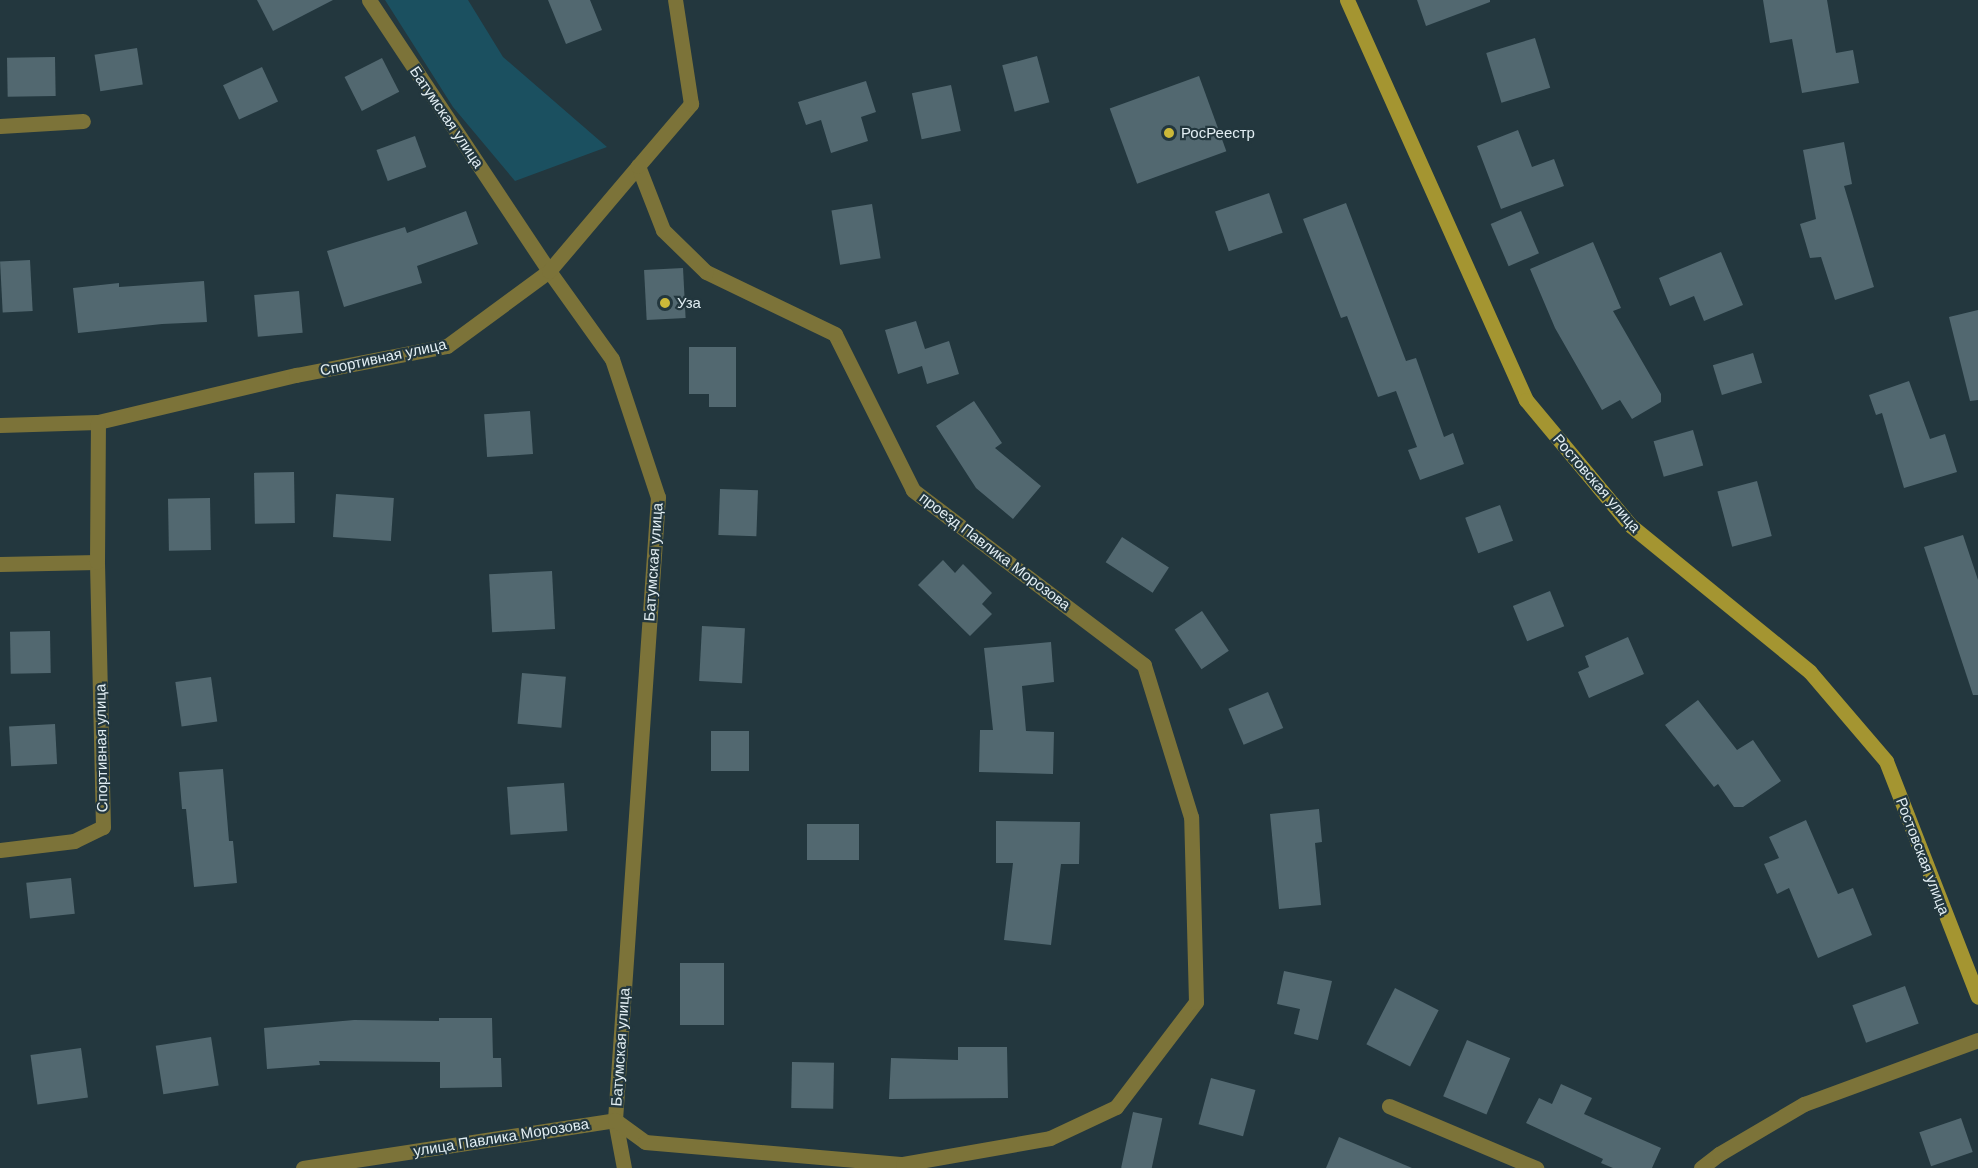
<!DOCTYPE html>
<html>
<head>
<meta charset="utf-8">
<style>
	body { margin:0 }
	#map { position:relative; width:1978px; height:1168px; overflow:hidden; background:#23373e; font-family:Helvetica,sans-serif }
	div>[style] { position:absolute }
	[style*='--x'] { left:calc(var(--x)*1px); top:calc(var(--y)*1px); width:calc(var(--w)*1px); rotate:calc(var(--a)*1deg) }
	.green>* { inset:0; background:#1b5060 }
	.building>* { inset:0; background:#526870; transform-origin:0 0 }
	.street>* { height:15px; margin:-7.5px; padding:0 7.5px; transform-origin:7.5px; border-radius:7.5px; background:#7c7339 }
	.secondary>* { height:15px; margin:-7.5px; padding:0 7.5px; transform-origin:7.5px; border-radius:7.5px; background:#a49531 }
	.dots>* { width:16px; height:16px; translate:-50% -50%; box-sizing:border-box; border:3px solid #23373e; border-radius:50% }
	span { translate:-50% -50%; white-space:nowrap; text-align:center; line-height:1.15; -webkit-text-stroke:4.5px #23373e; paint-order:stroke }
	.street-label { font-size:15px; color:#e2eef3 }
	.poi-label { font-size:15px; color:#e2eef3 }
	.left { translate:0 -50%; text-align:left }
</style>
</head>
<body>
<div id="map">
	<div class="green">
		<i style="clip-path:polygon(385px 0,468px 0,503px 57px,607px 147px,515px 181px,453px 107px)"></i>
	</div>
	<div class="building">
		<i style="clip-path:polygon(257px 0,333px 0,273px 31px)"></i>
		<i style="clip-path:polygon(548px 0,590px 0,602px 30px,566px 44px)"></i>
		<i style="clip-path:polygon(1417px 0,1490px 0,1490px 2px,1426px 26px)"></i>
		<i style="clip-path:polygon(1763px 0,1827px 0,1836px 53px,1853px 50px,1859px 83px,1802px 93px,1792px 39px,1770px 43px)"></i>
		<i style="left:1535px;top:38px;width:52px;height:51px;rotate:73deg"></i>
		<i style="left:137px;top:48px;width:37px;height:43px;rotate:81deg"></i>
		<i style="left:1037px;top:56px;width:48px;height:36px;rotate:75deg"></i>
		<i style="left:55px;top:57px;width:39px;height:48px;rotate:89deg"></i>
		<i style="left:382px;top:58px;width:38px;height:42px;rotate:63deg"></i>
		<i style="left:262px;top:67px;width:38px;height:43px;rotate:65deg"></i>
		<i style="left:1199px;top:76px;width:80px;height:95px;rotate:70deg"></i>
		<i style="clip-path:polygon(866px 81px,876px 112px,861px 117px,868px 141px,831px 153px,821px 120px,806px 125px,798px 102px)"></i>
		<i style="left:951px;top:85px;width:47px;height:40px;rotate:78deg"></i>
		<i style="clip-path:polygon(1518px 130px,1532px 167px,1554px 159px,1564px 186px,1501px 209px,1477px 146px)"></i>
		<i style="left:415px;top:136px;width:33px;height:41px;rotate:70deg"></i>
		<i style="clip-path:polygon(1844px 142px,1852px 184px,1844px 186px,1874px 287px,1835px 300px,1821px 257px,1810px 258px,1800px 224px,1816px 219px,1803px 150px)"></i>
		<i style="left:1269px;top:193px;width:42px;height:57px;rotate:71deg"></i>
		<i style="clip-path:polygon(1346px 203px,1406px 361px,1416px 358px,1444px 437px,1453px 433px,1464px 464px,1420px 480px,1408px 450px,1417px 447px,1396px 391px,1378px 397px,1347px 316px,1341px 318px,1303px 219px)"></i>
		<i style="left:872px;top:204px;width:55px;height:41px;rotate:81deg"></i>
		<i style="clip-path:polygon(466px 211px,478px 244px,417px 266px,422px 283px,344px 307px,327px 251px,405px 227px,407px 233px)"></i>
		<i style="left:1521px;top:211px;width:46px;height:33px;rotate:67deg"></i>
		<i style="clip-path:polygon(1593px 242px,1621px 308px,1613px 311px,1661px 394px,1661px 402px,1632px 419px,1620px 400px,1602px 410px,1555px 328px,1530px 269px)"></i>
		<i style="clip-path:polygon(1721px 252px,1743px 305px,1704px 321px,1694px 296px,1670px 306px,1659px 278px)"></i>
		<i style="left:30px;top:260px;width:51px;height:30px;rotate:87deg"></i>
		<i style="left:683px;top:268px;width:50px;height:39px;rotate:87deg"></i>
		<i style="clip-path:polygon(204px 281px,207px 322px,162px 324px,78px 333px,73px 288px,119px 283px,119px 287px)"></i>
		<i style="left:299px;top:291px;width:42px;height:45px;rotate:85deg"></i>
		<i style="clip-path:polygon(1978px 310px,1978px 400px,1970px 401px,1949px 317px)"></i>
		<i style="clip-path:polygon(916px 321px,925px 349px,949px 341px,959px 374px,927px 384px,922px 366px,898px 374px,885px 330px)"></i>
		<i style="clip-path:polygon(689px 347px,736px 347px,736px 407px,709px 407px,709px 394px,689px 394px)"></i>
		<i style="left:1753px;top:353px;width:31px;height:42px;rotate:73deg"></i>
		<i style="clip-path:polygon(1909px 381px,1930px 439px,1945px 434px,1957px 472px,1904px 488px,1882px 413px,1876px 415px,1869px 395px)"></i>
		<i style="clip-path:polygon(974px 401px,1002px 443px,995px 448px,1041px 486px,1013px 519px,976px 488px,936px 426px)"></i>
		<i style="left:530px;top:411px;width:43px;height:46px;rotate:86deg"></i>
		<i style="left:1693px;top:430px;width:37px;height:41px;rotate:74deg"></i>
		<i style="left:294px;top:472px;width:51px;height:40px;rotate:89deg"></i>
		<i style="left:1757px;top:481px;width:57px;height:41px;rotate:75deg"></i>
		<i style="left:720px;top:489px;width:38px;height:46px;rotate:2deg"></i>
		<i style="left:336px;top:494px;width:58px;height:43px;rotate:4deg"></i>
		<i style="left:210px;top:498px;width:52px;height:42px;rotate:89deg"></i>
		<i style="left:1500px;top:505px;width:38px;height:37px;rotate:70deg"></i>
		<i style="clip-path:polygon(1963px 535px,1978px 580px,1978px 695px,1973px 695px,1924px 547px)"></i>
		<i style="left:1122px;top:537px;width:56px;height:30px;rotate:33deg"></i>
		<i style="clip-path:polygon(943px 560px,955px 573px,963px 564px,992px 593px,982px 604px,992px 614px,970px 636px,918px 585px)"></i>
		<i style="left:552px;top:571px;width:58px;height:63px;rotate:87deg"></i>
		<i style="left:1550px;top:591px;width:38px;height:40px;rotate:68deg"></i>
		<i style="left:1202px;top:611px;width:48px;height:33px;rotate:56deg"></i>
		<i style="left:702px;top:626px;width:43px;height:55px;rotate:3deg"></i>
		<i style="left:50px;top:631px;width:42px;height:40px;rotate:89deg"></i>
		<i style="clip-path:polygon(1628px 637px,1644px 674px,1589px 698px,1578px 672px,1589px 667px,1585px 656px)"></i>
		<i style="clip-path:polygon(1051px 642px,1054px 682px,1022px 686px,1026px 731px,1054px 732px,1053px 774px,979px 772px,980px 730px,993px 730px,984px 648px)"></i>
		<i style="left:522px;top:673px;width:44px;height:51px;rotate:5deg"></i>
		<i style="left:211px;top:677px;width:45px;height:36px;rotate:82deg"></i>
		<i style="left:1268px;top:692px;width:39px;height:43px;rotate:67deg"></i>
		<i style="clip-path:polygon(1698px 700px,1737px 750px,1753px 740px,1781px 781px,1743px 807px,1734px 807px,1718px 784px,1714px 787px,1665px 725px)"></i>
		<i style="left:55px;top:724px;width:40px;height:46px;rotate:87deg"></i>
		<i style="left:711px;top:731px;width:38px;height:40px"></i>
		<i style="clip-path:polygon(223px 769px,229px 841px,233px 841px,237px 883px,194px 887px,186px 809px,182px 809px,179px 772px)"></i>
		<i style="left:564px;top:783px;width:48px;height:57px;rotate:86deg"></i>
		<i style="clip-path:polygon(1319px 809px,1322px 842px,1315px 843px,1321px 905px,1279px 909px,1270px 814px)"></i>
		<i style="clip-path:polygon(1806px 820px,1838px 894px,1853px 888px,1872px 935px,1818px 958px,1789px 888px,1777px 894px,1764px 864px,1779px 858px,1769px 837px)"></i>
		<i style="clip-path:polygon(996px 821px,1080px 822px,1079px 864px,1061px 864px,1051px 945px,1004px 940px,1013px 863px,996px 863px)"></i>
		<i style="left:807px;top:824px;width:52px;height:36px"></i>
		<i style="left:71px;top:878px;width:36px;height:45px;rotate:84deg"></i>
		<i style="left:680px;top:963px;width:44px;height:62px"></i>
		<i style="clip-path:polygon(1284px 971px,1332px 981px,1318px 1040px,1294px 1034px,1300px 1009px,1277px 1004px)"></i>
		<i style="left:1905px;top:986px;width:40px;height:56px;rotate:70deg"></i>
		<i style="left:1395px;top:988px;width:49px;height:63px;rotate:27deg"></i>
		<i style="clip-path:polygon(439px 1018px,492px 1018px,493px 1058px,501px 1058px,502px 1087px,440px 1088px,440px 1062px,319px 1061px,320px 1065px,267px 1069px,264px 1028px,354px 1020px,439px 1021px)"></i>
		<i style="left:211px;top:1037px;width:49px;height:56px;rotate:81deg"></i>
		<i style="left:1467px;top:1040px;width:47px;height:61px;rotate:23deg"></i>
		<i style="clip-path:polygon(958px 1047px,1007px 1047px,1008px 1098px,889px 1099px,891px 1058px,958px 1060px)"></i>
		<i style="left:81px;top:1048px;width:50px;height:51px;rotate:82deg"></i>
		<i style="left:792px;top:1062px;width:42px;height:46px;rotate:1deg"></i>
		<i style="left:1211px;top:1078px;width:46px;height:48px;rotate:15deg"></i>
		<i style="clip-path:polygon(1561px 1084px,1592px 1098px,1584px 1114px,1661px 1148px,1652px 1168px,1613px 1168px,1601px 1163px,1603px 1159px,1526px 1123px,1539px 1098px,1552px 1104px)"></i>
		<i style="left:1133px;top:1112px;width:30px;height:57px;rotate:12deg"></i>
		<i style="left:1961px;top:1118px;width:36px;height:44px;rotate:71deg"></i>
		<i style="clip-path:polygon(1339px 1137px,1412px 1168px,1326px 1168px)"></i>
	</div>
	<div class="street">
		<i style="--x:369;--y:0;--w:325;--a:56.4"></i>
		<i style="--x:549;--y:271;--w:108;--a:54.4"></i>
		<i style="--x:612;--y:359;--w:145;--a:71.6"></i>
		<i style="--x:658;--y:497;--w:624;--a:93.95"></i>
		<i style="--x:615;--y:1120;--w:49;--a:79.4"></i>
		<i style="--x:0;--y:126;--w:83;--a:-3.4"></i>
		<i style="--x:0;--y:425;--w:98;--a:-1.8"></i>
		<i style="--x:98;--y:422;--w:204;--a:-13.4"></i>
		<i style="--x:296;--y:375;--w:154;--a:-10.9"></i>
		<i style="--x:447;--y:346;--w:127;--a:-36.3"></i>
		<i style="--x:549;--y:271;--w:138;--a:-49.7"></i>
		<i style="--x:0;--y:564;--w:97;--a:-1.2"></i>
		<i style="--x:0;--y:850;--w:75;--a:-6.9"></i>
		<i style="--x:74;--y:841;--w:32;--a:-26"></i>
		<i style="--x:103;--y:827;--w:265;--a:-91.3"></i>
		<i style="--x:97;--y:562;--w:140;--a:-89.6"></i>
		<i style="--x:1389;--y:1106;--w:160;--a:22.9"></i>
		<i style="--x:303;--y:1168;--w:316;--a:-8.7"></i>
		<i style="--x:615;--y:1120;--w:37;--a:36"></i>
		<i style="--x:645;--y:1142;--w:259;--a:4.9"></i>
		<i style="--x:903;--y:1164;--w:149;--a:-10"></i>
		<i style="--x:1050;--y:1138;--w:73;--a:-25.2"></i>
		<i style="--x:1116;--y:1107;--w:132;--a:-52.7"></i>
		<i style="--x:1196;--y:1002;--w:185;--a:-91.5"></i>
		<i style="--x:1191;--y:817;--w:159;--a:-107.2"></i>
		<i style="--x:1144;--y:665;--w:290;--a:-142.9"></i>
		<i style="--x:913;--y:490;--w:174;--a:-116.6"></i>
		<i style="--x:835;--y:334;--w:143;--a:-154.3"></i>
		<i style="--x:706;--y:272;--w:60;--a:-135.7"></i>
		<i style="--x:663;--y:230;--w:69;--a:-111.3"></i>
		<i style="--x:638;--y:166;--w:82;--a:-49.5"></i>
		<i style="--x:691;--y:104;--w:105;--a:-98.7"></i>
		<i style="--x:1701;--y:1168;--w:23;--a:-38"></i>
		<i style="--x:1719;--y:1154;--w:99;--a:-30.5"></i>
		<i style="--x:1804;--y:1104;--w:185;--a:-20.2"></i>
	</div>
	<div class="secondary">
		<i style="--x:1347;--y:0;--w:438;--a:65.9"></i>
		<i style="--x:1526;--y:400;--w:163;--a:50.2"></i>
		<i style="--x:1630;--y:525;--w:232;--a:39.2"></i>
		<i style="--x:1810;--y:672;--w:117;--a:49.5"></i>
		<i style="--x:1886;--y:761;--w:253;--a:68.7"></i>
	</div>
	<div class="dots">
		<i style="left:1169px;top:133px;background:#ccb939"></i>
		<i style="left:665px;top:303px;background:#ccb939"></i>
	</div>
	<div class="street-label">
		<span style="left:447px;top:117px;rotate:56deg">Батумская улица</span>
		<span style="left:383px;top:357px;rotate:-12deg">Спортивная улица</span>
		<span style="left:1597px;top:483px;rotate:49deg">Ростовская улица</span>
		<span style="left:995px;top:551px;rotate:37deg">проезд Павлика Морозова</span>
		<span style="left:653px;top:562px;rotate:-86deg">Батумская улица</span>
		<span style="left:101px;top:748px;rotate:-91deg">Спортивная улица</span>
		<span style="left:1923px;top:856px;rotate:69deg">Ростовская улица</span>
		<span style="left:620px;top:1047px;rotate:-86deg">Батумская улица</span>
		<span style="left:501px;top:1137px;rotate:-9deg">улица Павлика Морозова</span>
	</div>
	<div class="poi-label">
		<span class="left" style="left:1181px;top:133px">РосРеестр</span>
		<span class="left" style="left:677px;top:303px">Уза</span>
	</div>
</div>
</body>
</html>
